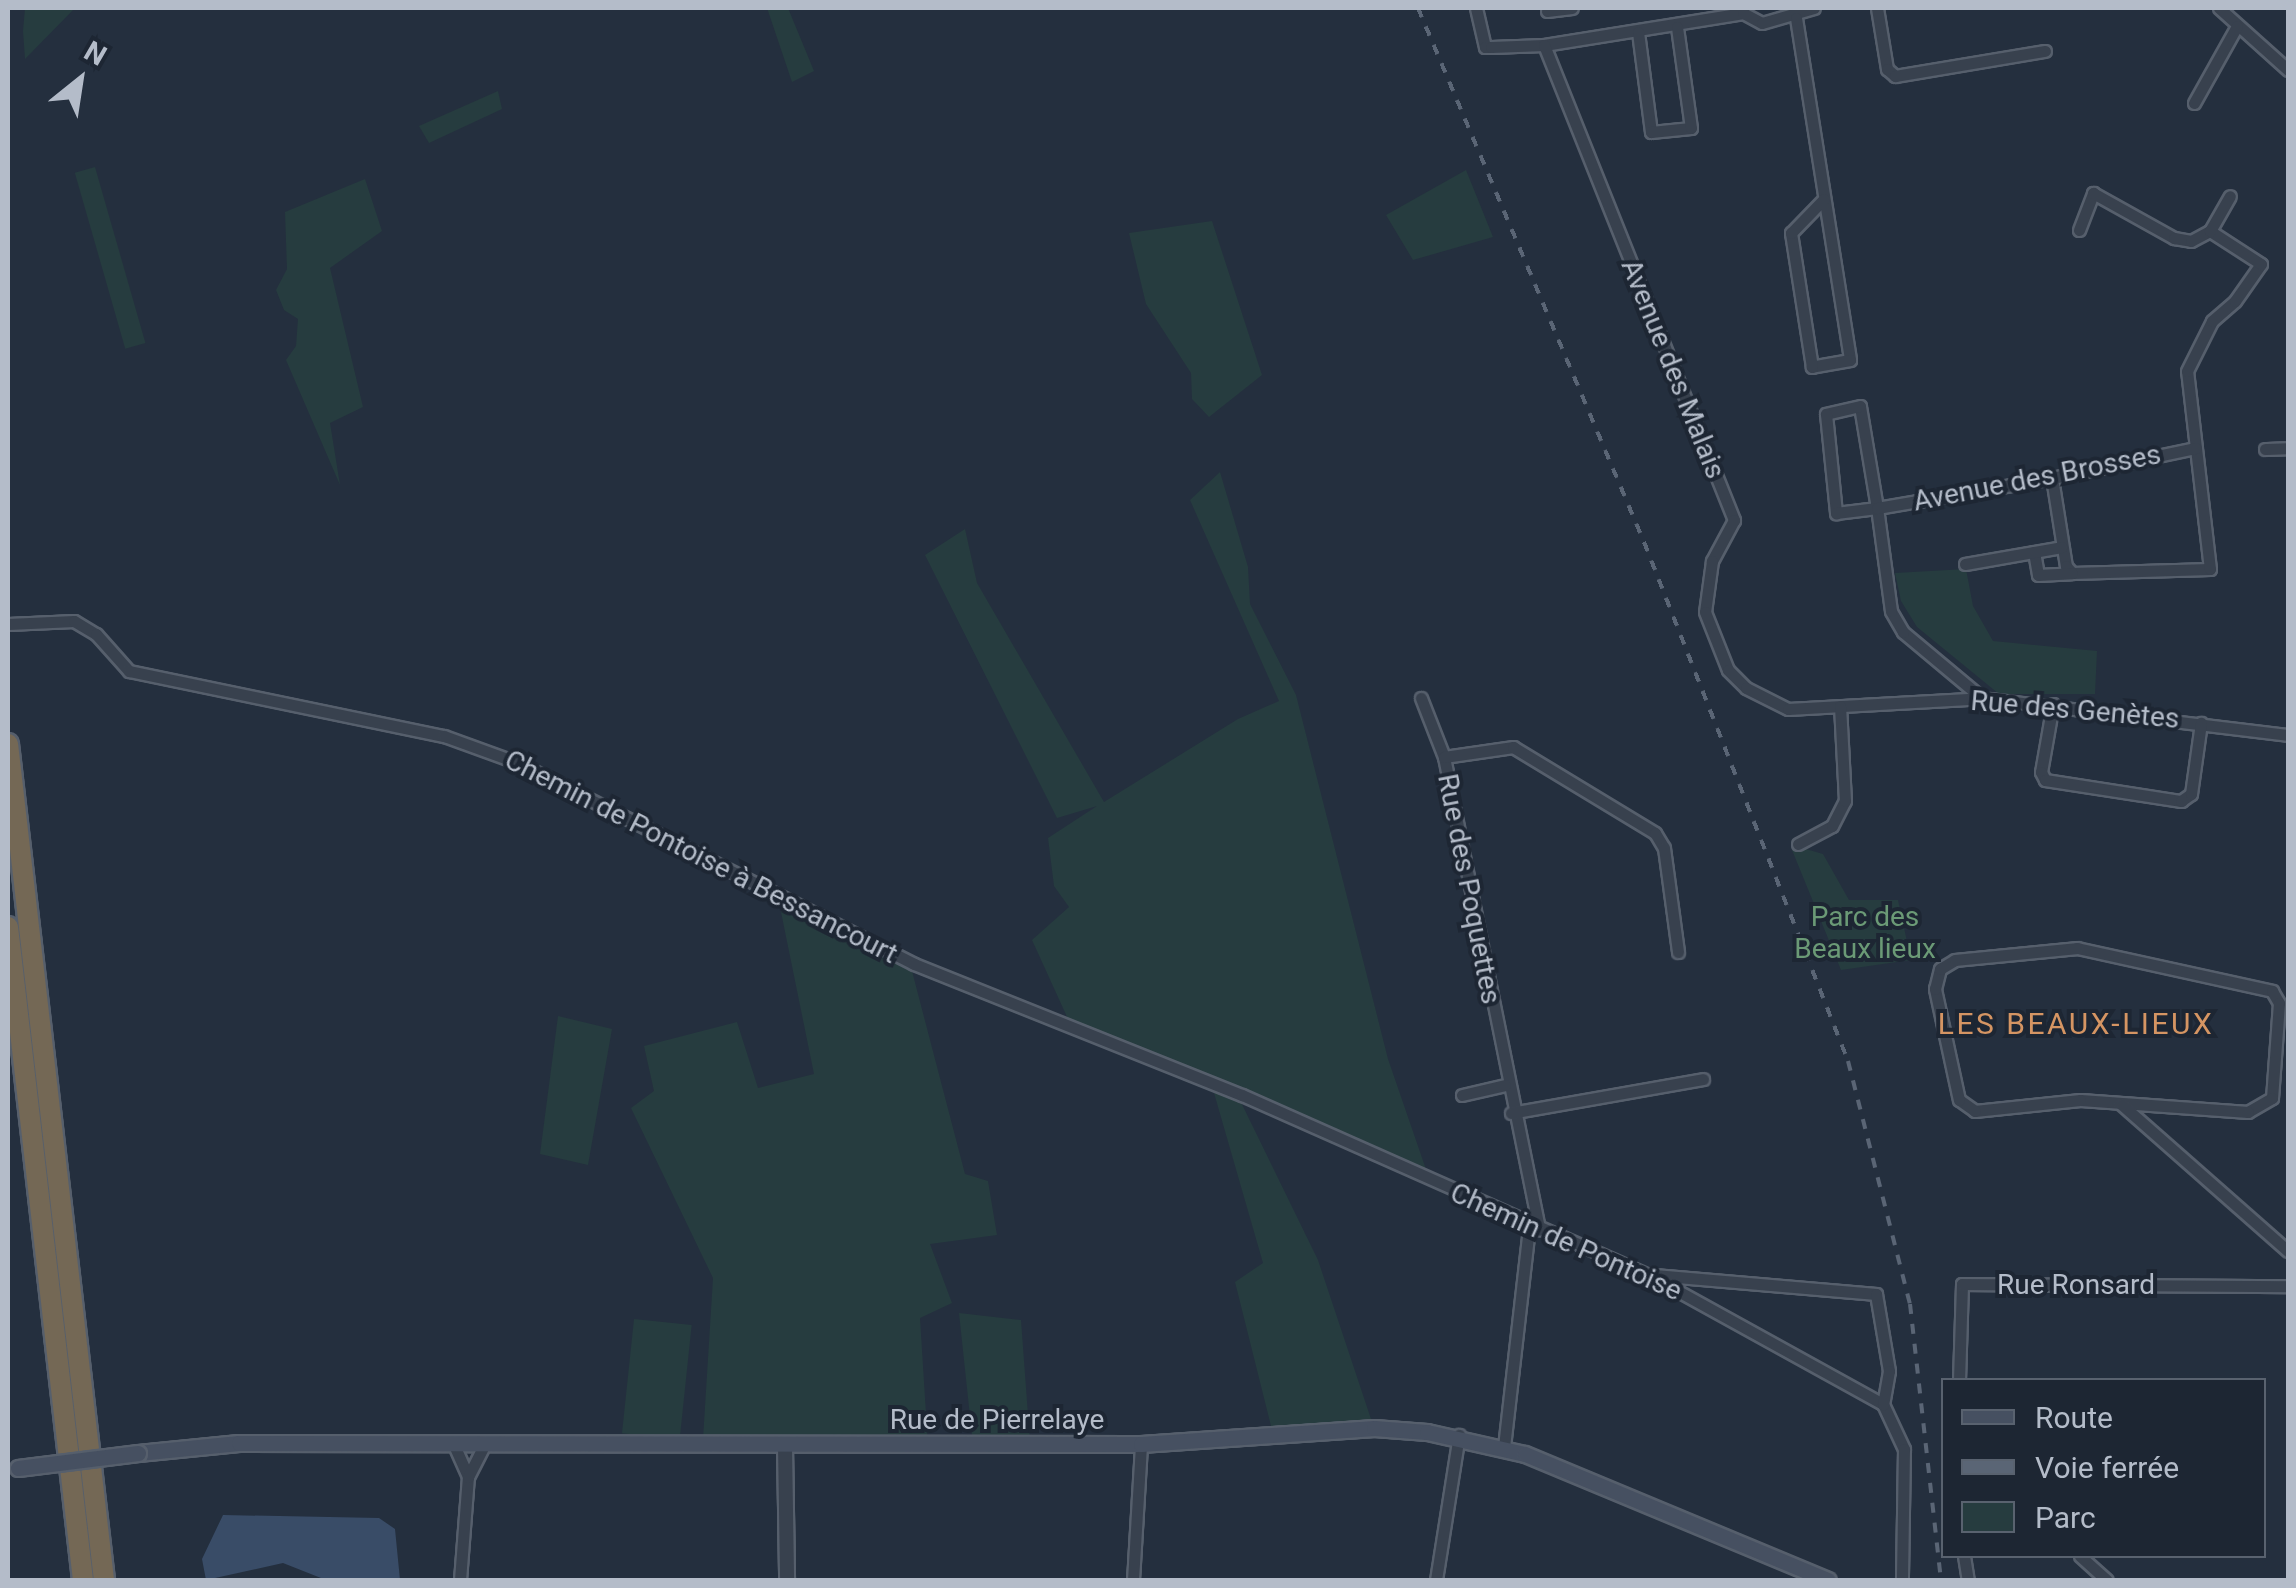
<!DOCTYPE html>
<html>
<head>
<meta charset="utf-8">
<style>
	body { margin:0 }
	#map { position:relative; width:2296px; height:1588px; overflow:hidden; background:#242f3e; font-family:Roboto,sans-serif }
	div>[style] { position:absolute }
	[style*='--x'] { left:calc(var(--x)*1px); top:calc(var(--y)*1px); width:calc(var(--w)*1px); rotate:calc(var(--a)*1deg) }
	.green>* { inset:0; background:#263c3f; transform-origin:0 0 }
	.water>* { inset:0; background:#394c67 }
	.roads { filter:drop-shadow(2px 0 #565f6c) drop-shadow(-2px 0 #565f6c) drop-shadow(0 2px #565f6c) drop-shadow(0 -2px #565f6c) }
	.minor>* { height:11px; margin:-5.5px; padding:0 5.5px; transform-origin:5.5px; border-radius:5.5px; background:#38414e }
	.tertiary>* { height:14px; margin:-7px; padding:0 7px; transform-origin:7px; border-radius:7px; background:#38414e }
	.secondary>* { height:15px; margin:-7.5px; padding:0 7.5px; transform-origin:7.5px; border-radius:7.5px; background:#465061 }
	.motorway>* { height:20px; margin:-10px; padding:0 10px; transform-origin:10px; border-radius:10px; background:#746855 }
	.rail>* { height:4px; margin-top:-2px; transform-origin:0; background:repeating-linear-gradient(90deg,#5a6575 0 10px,transparent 0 20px) }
	.bridges { filter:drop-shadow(2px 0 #565f6c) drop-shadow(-2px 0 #565f6c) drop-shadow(0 2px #565f6c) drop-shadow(0 -2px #565f6c) }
	.secondary-bridge>* { height:15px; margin:-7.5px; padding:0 7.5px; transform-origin:7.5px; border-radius:7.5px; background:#465061 }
	span { translate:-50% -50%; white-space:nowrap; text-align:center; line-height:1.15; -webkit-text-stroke:8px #1d2633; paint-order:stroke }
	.street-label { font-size:28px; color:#b4bcc9 }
	.park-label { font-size:28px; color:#6b9a76 }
	.neighbourhood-label { font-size:30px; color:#d59563; letter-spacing:2.5px }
	.frame { position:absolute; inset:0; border:10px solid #b4bcc9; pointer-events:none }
	.legend { position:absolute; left:1941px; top:1378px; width:325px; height:180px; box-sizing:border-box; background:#1d2633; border:2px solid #59626f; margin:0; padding:12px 18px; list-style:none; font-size:30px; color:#b4bcc9 }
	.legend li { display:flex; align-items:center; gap:20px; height:50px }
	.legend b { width:50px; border:2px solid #59626f }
	.north { position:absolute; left:30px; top:30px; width:100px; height:100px; -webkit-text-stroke:8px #1d2633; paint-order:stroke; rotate:30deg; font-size:28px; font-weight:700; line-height:40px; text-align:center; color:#b4bcc9 }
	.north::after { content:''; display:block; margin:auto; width:35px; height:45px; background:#b4bcc9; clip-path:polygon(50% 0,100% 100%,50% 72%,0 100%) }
</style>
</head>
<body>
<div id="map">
	<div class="green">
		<i style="clip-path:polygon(25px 8px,75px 8px,25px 59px,23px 31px)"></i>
		<i style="clip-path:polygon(767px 8px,788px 8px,814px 71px,792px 82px)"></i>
		<i style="clip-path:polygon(498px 91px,502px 109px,429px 143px,419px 126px)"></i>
		<i style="left:95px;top:167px;width:183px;height:21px;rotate:74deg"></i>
		<i style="clip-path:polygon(1466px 170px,1493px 237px,1413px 260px,1386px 215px)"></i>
		<i style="clip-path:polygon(365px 179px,382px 231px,330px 268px,363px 407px,330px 423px,340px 485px,286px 360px,296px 346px,298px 319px,284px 310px,276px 290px,287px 269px,285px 212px)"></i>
		<i style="clip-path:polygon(1212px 221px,1262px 375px,1209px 417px,1192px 399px,1191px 373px,1146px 304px,1129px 233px)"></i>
		<i style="clip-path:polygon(1220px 472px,1248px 567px,1250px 604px,1296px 695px,1388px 1059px,1430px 1181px,1234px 1088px,1318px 1260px,1374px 1428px,1274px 1438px,1235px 1282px,1263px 1263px,1210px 1079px,1068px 1019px,1032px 940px,1069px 907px,1054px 886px,1048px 838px,1097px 806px,1057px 818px,925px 555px,965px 529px,977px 583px,1104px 802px,1238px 719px,1279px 701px,1190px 500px)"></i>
		<i style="clip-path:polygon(1966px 569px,1973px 606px,1993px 641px,2097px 651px,2095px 694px,1999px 694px,1917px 627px,1901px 601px,1895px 573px)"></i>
		<i style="clip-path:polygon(1799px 847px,1823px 854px,1849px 900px,1898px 900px,1911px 960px,1841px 970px,1792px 850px)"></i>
		<i style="clip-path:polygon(786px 898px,917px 959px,912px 971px,965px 1174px,988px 1181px,997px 1235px,930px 1244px,952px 1303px,920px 1318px,928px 1446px,703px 1439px,713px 1278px,631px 1108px,654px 1091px,644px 1046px,737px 1022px,758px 1088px,814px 1074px,781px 912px)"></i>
		<i style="clip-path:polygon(558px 1016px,612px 1029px,588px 1165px,540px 1154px)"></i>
		<i style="clip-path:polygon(959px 1313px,1021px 1320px,1030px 1442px,973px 1445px)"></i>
		<i style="left:634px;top:1319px;width:58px;height:115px;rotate:6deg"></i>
	</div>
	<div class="water">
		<i style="clip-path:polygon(223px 1515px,379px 1518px,395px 1529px,400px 1580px,326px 1580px,283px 1563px,206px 1580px,202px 1559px)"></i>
	</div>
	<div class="roads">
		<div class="minor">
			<i style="--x:1476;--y:8;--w:40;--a:77"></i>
			<i style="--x:1485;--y:47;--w:6;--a:0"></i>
			<i style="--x:1491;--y:47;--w:53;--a:-2.2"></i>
			<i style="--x:1544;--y:45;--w:202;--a:-9.1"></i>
			<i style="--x:1743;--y:13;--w:21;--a:28"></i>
			<i style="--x:1762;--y:23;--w:54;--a:-16.1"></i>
			<i style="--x:1877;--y:8;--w:62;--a:80.7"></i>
			<i style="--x:1887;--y:69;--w:11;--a:41"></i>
			<i style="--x:1895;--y:76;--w:152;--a:-9.5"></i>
			<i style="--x:2219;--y:8;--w:93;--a:41.9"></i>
			<i style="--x:1547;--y:11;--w:25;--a:-7"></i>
			<i style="--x:1796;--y:18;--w:346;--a:81"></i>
			<i style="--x:1850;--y:360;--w:39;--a:170"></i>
			<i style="--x:1812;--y:367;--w:136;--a:-98.9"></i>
			<i style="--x:1791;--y:233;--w:47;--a:-45.9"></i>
			<i style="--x:1638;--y:32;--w:101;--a:82.6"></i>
			<i style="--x:1651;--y:132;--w:40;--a:-5.7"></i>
			<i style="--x:1691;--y:128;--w:102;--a:-97.9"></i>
			<i style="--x:1544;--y:45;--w:512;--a:68.2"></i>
			<i style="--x:1734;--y:520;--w:47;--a:118.2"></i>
			<i style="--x:1712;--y:561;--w:51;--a:97.8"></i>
			<i style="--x:1705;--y:612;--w:62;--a:68.4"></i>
			<i style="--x:1728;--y:670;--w:25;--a:45"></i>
			<i style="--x:1746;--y:688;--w:47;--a:26.6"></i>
			<i style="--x:1788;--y:709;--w:194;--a:-3.2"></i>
			<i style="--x:1982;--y:698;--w:308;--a:6.9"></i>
			<i style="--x:2194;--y:103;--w:88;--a:-60.8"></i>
			<i style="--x:2079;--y:230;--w:40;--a:-69"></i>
			<i style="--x:2093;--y:193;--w:93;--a:29.1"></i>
			<i style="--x:2174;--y:238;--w:17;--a:10"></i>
			<i style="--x:2191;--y:241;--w:21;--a:-28"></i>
			<i style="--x:2265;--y:449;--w:23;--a:-2"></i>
			<i style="--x:2052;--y:478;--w:89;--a:81"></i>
			<i style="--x:2066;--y:566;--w:9;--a:49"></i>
			<i style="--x:2072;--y:573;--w:138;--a:-1.7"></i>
			<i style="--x:2210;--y:569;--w:199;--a:-96.6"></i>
			<i style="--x:2187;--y:371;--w:56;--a:-63.4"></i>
			<i style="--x:2212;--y:321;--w:30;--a:-41"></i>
			<i style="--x:2235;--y:301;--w:45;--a:-54.9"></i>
			<i style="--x:2261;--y:264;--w:61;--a:-147.1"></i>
			<i style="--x:2210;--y:231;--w:40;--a:-60.3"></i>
			<i style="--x:2034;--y:552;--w:23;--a:80"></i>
			<i style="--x:2038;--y:575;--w:34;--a:-3"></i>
			<i style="--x:1965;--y:564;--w:98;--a:-9.9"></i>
			<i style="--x:8;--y:624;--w:66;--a:-2.6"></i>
			<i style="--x:74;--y:621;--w:26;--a:31"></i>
			<i style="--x:96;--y:634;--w:50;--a:48.3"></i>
			<i style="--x:129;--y:671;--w:322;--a:11.7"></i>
			<i style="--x:444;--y:736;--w:77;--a:19.9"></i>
			<i style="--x:516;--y:762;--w:446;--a:26.9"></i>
			<i style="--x:914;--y:964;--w:353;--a:21.8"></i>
			<i style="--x:1242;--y:1095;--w:445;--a:23.9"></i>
			<i style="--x:1649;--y:1275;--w:267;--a:28.9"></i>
			<i style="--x:1883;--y:1404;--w:50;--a:65"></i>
			<i style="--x:1904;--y:1449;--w:131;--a:90.9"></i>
			<i style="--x:1421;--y:698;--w:63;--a:68.7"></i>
			<i style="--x:1444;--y:757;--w:482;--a:78.6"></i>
			<i style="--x:1982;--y:698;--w:103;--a:-140.1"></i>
			<i style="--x:1903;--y:632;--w:24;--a:-120"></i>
			<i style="--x:1891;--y:611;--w:104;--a:-97.7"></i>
			<i style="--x:1877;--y:508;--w:103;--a:-99.5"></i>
			<i style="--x:1860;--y:406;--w:35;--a:167"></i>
			<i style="--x:1826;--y:414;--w:100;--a:84.2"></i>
			<i style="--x:1836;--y:513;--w:41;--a:-7"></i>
			<i style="--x:1877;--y:508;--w:178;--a:-9.7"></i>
			<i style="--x:2052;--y:478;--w:147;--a:-11.8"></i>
			<i style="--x:2053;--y:704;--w:69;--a:100"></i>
			<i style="--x:2041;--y:772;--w:9;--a:63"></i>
			<i style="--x:2045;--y:780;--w:138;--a:8.8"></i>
			<i style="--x:2181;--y:801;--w:12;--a:-35"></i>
			<i style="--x:2191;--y:794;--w:72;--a:-82"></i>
			<i style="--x:1444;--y:757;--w:70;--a:-8.2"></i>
			<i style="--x:1513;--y:747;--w:166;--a:31.2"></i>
			<i style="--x:1655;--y:833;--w:17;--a:59"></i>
			<i style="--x:1664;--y:848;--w:105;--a:82.3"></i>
			<i style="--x:1798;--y:844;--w:38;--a:-28"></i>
			<i style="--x:1832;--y:826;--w:28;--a:-63"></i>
			<i style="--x:1845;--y:801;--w:95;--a:-93"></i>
			<i style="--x:2077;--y:948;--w:200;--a:12.4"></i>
			<i style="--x:2272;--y:991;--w:14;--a:60"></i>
			<i style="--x:2279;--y:1003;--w:95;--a:94.2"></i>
			<i style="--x:2272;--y:1098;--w:28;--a:150"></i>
			<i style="--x:2248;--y:1112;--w:168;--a:-175.9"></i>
			<i style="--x:2080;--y:1100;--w:106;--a:174"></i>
			<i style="--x:1975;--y:1111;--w:19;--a:-145"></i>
			<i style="--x:1959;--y:1100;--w:114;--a:-102.2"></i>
			<i style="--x:1935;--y:989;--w:21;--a:-76"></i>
			<i style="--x:1940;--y:969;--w:17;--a:-31"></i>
			<i style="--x:1955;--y:960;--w:123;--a:-5.6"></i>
			<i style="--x:1462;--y:1095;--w:44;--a:-13.1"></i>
			<i style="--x:2121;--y:1104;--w:222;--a:41.4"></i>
			<i style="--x:1511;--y:1113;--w:195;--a:-10"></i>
			<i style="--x:1654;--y:1275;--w:223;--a:4.9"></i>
			<i style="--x:1876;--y:1294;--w:78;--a:80.4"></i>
			<i style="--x:1889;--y:1371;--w:34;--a:100"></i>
			<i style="--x:1959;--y:1380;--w:96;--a:-88.2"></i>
			<i style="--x:1962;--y:1284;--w:326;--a:0.4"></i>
			<i style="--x:454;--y:1445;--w:35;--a:66"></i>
			<i style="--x:1504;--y:1447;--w:222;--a:-83.5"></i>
			<i style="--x:1964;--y:1556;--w:24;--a:81"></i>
			<i style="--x:2080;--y:1556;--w:36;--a:42"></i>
			<i style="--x:460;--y:1580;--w:103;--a:-85.6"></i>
			<i style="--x:468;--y:1477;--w:35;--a:-63"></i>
			<i style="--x:1133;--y:1580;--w:136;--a:-86.6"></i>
			<i style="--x:1436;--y:1580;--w:147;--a:-81"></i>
		</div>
		<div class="tertiary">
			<i style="--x:785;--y:1446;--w:134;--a:89.1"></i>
		</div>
		<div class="secondary">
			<i style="--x:138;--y:1453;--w:101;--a:-5.7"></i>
			<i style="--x:239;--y:1443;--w:902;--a:0.06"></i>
			<i style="--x:1141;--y:1444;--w:234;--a:-3.9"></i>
			<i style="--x:1374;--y:1428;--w:53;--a:4.3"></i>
			<i style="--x:1427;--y:1432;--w:100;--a:12.7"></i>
			<i style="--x:1525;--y:1454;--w:328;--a:22.6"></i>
		</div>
		<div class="motorway">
			<i style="--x:8;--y:744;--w:841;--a:83.45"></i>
			<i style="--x:8;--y:927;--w:657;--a:83.45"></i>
		</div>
	</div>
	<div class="rail">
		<i style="--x:1418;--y:8;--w:580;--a:67.06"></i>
		<i style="--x:1644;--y:542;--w:558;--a:68.54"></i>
		<i style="--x:1848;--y:1061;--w:251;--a:75.7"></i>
		<i style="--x:1910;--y:1304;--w:278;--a:83.6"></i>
	</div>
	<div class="bridges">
		<div class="secondary-bridge">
			<i style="--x:18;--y:1468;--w:121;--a:-7.1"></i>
		</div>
	</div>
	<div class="street-label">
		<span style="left:1673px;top:369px;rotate:68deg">Avenue des Malais</span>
		<span style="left:2037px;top:478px;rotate:-11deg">Avenue des Brosses</span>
		<span style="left:2075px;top:710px;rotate:5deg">Rue des Genètes</span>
		<span style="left:701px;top:857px;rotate:27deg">Chemin de Pontoise à Bessancourt</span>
		<span style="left:1469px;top:889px;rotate:79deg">Rue des Poquettes</span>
		<span style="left:1566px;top:1242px;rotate:24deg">Chemin de Pontoise</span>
		<span style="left:2076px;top:1285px">Rue Ronsard</span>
		<span style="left:997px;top:1420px">Rue de Pierrelaye</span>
	</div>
	<div class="park-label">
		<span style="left:1865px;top:933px">Parc des<br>Beaux lieux</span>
	</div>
	<div class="neighbourhood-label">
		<span style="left:2076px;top:1024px">LES BEAUX-LIEUX</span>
	</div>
	<div class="frame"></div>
	<ul class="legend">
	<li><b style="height:12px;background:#465061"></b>Route</li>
	<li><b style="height:12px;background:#5a6575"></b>Voie ferrée</li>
	<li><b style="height:28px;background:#263c3f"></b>Parc</li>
	</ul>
	<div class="north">N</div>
</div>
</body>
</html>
